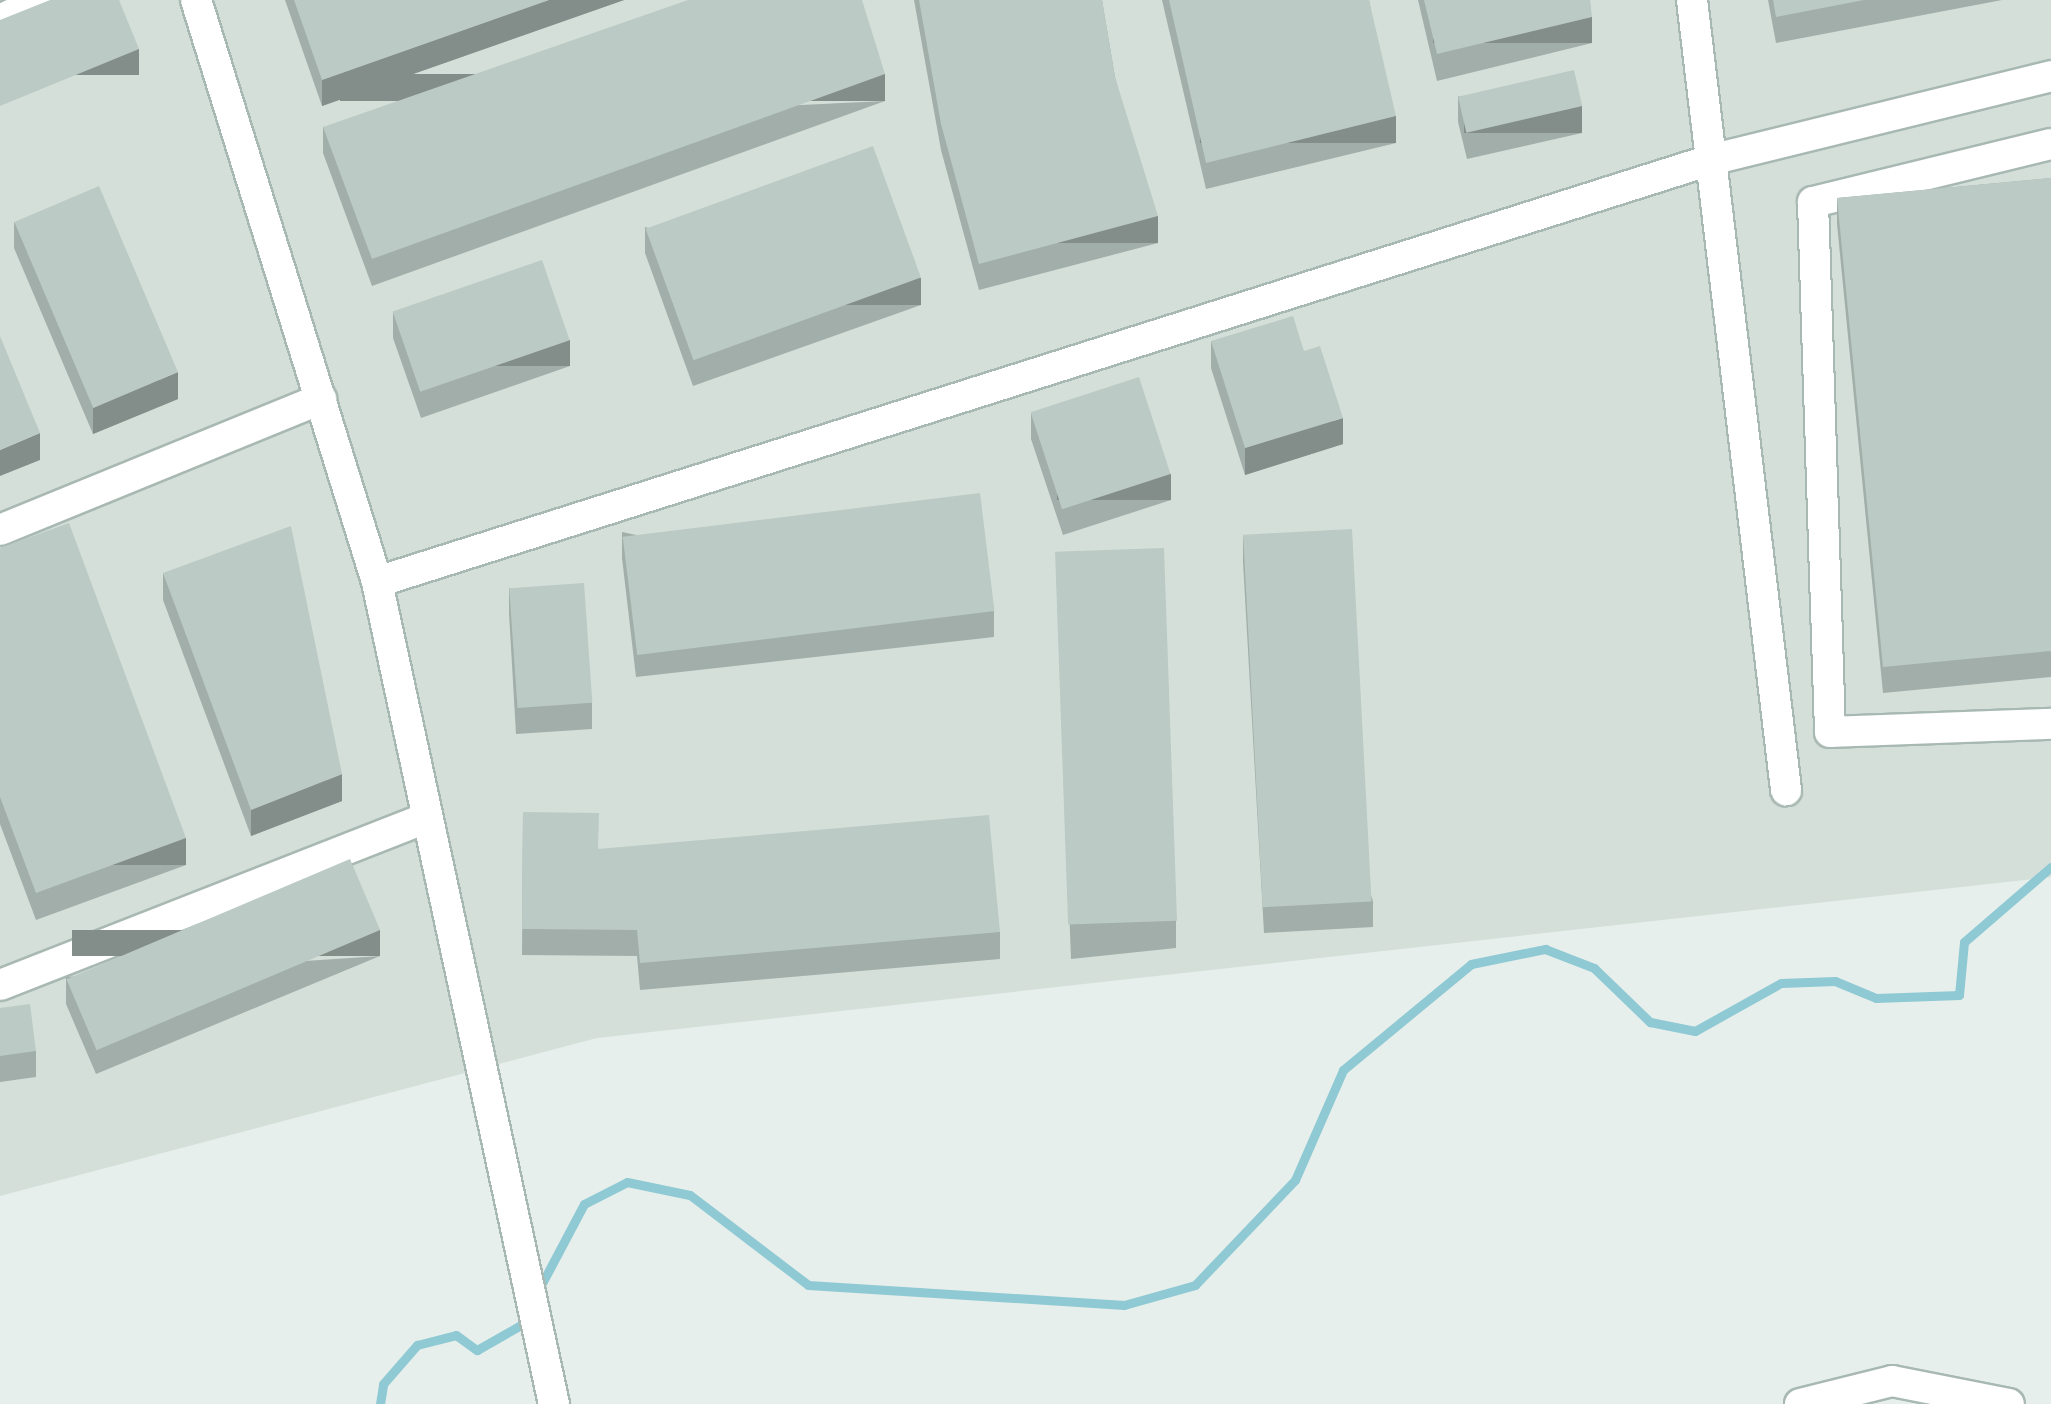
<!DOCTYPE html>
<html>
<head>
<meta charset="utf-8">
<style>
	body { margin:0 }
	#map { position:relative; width:2051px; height:1404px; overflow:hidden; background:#e6efeb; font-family:Ubuntu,sans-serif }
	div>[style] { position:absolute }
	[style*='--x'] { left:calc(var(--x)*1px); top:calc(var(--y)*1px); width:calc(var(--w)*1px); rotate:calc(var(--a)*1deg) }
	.built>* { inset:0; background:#d4dfda }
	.stream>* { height:9px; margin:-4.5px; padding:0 4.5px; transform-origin:4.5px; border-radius:4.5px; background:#8ec9d4 }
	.roads { filter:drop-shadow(2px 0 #a8b8b2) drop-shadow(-2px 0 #a8b8b2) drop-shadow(0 2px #a8b8b2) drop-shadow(0 -2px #a8b8b2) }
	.minor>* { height:30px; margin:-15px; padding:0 15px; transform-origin:15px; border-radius:15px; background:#fff }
	.wall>* { inset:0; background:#a1aea9 }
	.shaded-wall>* { inset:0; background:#838d89; transform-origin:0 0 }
	.building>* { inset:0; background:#bbcac4; transform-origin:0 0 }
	span { translate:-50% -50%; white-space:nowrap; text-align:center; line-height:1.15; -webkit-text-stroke:9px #f7fbf9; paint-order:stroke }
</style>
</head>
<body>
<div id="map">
	<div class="built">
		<i style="clip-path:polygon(0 0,2051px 0,2051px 877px,597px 1038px,0 1196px)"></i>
	</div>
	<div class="stream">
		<i style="--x:539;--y:1289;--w:96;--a:-62.1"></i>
		<i style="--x:584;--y:1204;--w:48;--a:-27.1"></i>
		<i style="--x:627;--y:1182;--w:64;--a:11.7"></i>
		<i style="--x:690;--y:1195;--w:148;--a:37.3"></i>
		<i style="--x:808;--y:1285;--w:317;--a:3.6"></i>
		<i style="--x:1124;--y:1305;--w:74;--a:-15.7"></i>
		<i style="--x:1195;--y:1285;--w:145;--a:-46.4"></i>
		<i style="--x:1295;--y:1180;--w:120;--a:-66.4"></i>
		<i style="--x:1343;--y:1070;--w:166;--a:-39.6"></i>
		<i style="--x:1471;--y:964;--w:76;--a:-11.5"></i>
		<i style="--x:1545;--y:949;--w:53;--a:21.2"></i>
		<i style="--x:1594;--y:968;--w:78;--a:44"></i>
		<i style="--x:1650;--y:1022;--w:46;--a:11.3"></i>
		<i style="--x:1695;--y:1031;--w:98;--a:-29.2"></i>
		<i style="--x:1781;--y:983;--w:54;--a:-2.1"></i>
		<i style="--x:1835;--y:981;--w:44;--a:22.5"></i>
		<i style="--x:1876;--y:998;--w:83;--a:-2.1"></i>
		<i style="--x:1959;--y:995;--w:53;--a:-84.6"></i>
		<i style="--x:1964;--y:942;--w:115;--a:-40.8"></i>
		<i style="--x:380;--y:1404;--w:20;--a:-81"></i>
		<i style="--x:383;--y:1384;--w:52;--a:-48.9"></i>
		<i style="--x:417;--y:1345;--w:40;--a:-14.4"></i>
		<i style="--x:456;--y:1335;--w:26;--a:36"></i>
		<i style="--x:477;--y:1350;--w:56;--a:-29.7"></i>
	</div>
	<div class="roads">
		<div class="minor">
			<i style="--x:196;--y:0;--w:609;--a:72.72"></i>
			<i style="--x:377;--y:582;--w:841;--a:77.85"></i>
			<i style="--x:1692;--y:0;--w:796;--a:83.21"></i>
			<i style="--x:0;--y:20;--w:46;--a:-26"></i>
			<i style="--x:2051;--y:144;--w:245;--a:166.3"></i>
			<i style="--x:1813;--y:202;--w:530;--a:88.16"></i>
			<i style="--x:1830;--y:732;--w:221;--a:-2.1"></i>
			<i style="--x:0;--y:530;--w:347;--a:-22.2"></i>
			<i style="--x:377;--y:582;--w:1402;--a:-17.56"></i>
			<i style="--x:1714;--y:159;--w:347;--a:-13.8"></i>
			<i style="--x:0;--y:985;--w:454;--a:-21.4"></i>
			<i style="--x:1800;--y:1404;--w:95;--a:-14"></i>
			<i style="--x:1892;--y:1381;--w:119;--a:11.1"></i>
		</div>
	</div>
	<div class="wall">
		<i style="clip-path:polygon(285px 0,624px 0,322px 106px)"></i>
		<i style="clip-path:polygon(914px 0,1102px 0,1115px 77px,1158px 243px,979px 290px,941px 150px)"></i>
		<i style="clip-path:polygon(1162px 0,1369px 0,1396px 143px,1206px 189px)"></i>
		<i style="clip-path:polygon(1418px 0,1590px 0,1592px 43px,1437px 81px)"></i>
		<i style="clip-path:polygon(1768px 0,2002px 0,1776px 43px)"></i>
		<i style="clip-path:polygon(1458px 96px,1582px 133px,1467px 159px,1458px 122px)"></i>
		<i style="clip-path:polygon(885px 101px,372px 286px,323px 153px,323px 127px)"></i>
		<i style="clip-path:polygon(2051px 178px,2051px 677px,1883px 693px,1837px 224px,1837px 198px)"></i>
		<i style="clip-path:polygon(14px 222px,178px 399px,93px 434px,14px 248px)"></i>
		<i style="clip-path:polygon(645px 227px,921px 305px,693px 386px,645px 253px)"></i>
		<i style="clip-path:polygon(393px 312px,570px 366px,421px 418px,393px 338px)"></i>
		<i style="clip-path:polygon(1211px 341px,1304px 351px,1343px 444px,1245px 475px,1211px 368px)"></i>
		<i style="clip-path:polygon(1031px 412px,1171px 500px,1063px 535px,1031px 439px)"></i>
		<i style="clip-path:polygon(622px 532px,994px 611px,994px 637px,636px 677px,622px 558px)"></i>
		<i style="clip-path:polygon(1243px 535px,1373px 901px,1373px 927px,1264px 933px,1243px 562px)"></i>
		<i style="clip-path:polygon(0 548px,186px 865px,36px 920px,0 824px)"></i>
		<i style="clip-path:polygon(1056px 562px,1176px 921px,1176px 948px,1071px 959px)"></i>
		<i style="clip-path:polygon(163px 573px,342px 801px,251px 836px,163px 600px)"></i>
		<i style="clip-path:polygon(509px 587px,592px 703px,592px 729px,516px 734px,509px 613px)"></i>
		<i style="clip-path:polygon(523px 812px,599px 849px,1000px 932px,1000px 959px,640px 990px,637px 956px,522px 955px)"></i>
		<i style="clip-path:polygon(380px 956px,96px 1074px,66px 1004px,66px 977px)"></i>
		<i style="clip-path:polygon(0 1008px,36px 1051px,36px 1077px,0 1082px)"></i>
	</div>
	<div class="shaded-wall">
		<i style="clip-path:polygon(549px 0,624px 0,322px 106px,322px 80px)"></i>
		<i style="left:1592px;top:17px;width:26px;height:159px;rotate:90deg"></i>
		<i style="left:139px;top:49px;width:26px;height:150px;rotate:90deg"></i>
		<i style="left:885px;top:74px;width:27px;height:545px;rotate:90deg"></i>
		<i style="left:1582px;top:106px;width:27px;height:118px;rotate:90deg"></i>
		<i style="left:1396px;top:116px;width:27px;height:196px;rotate:90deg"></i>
		<i style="left:1158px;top:216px;width:27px;height:185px;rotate:90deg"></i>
		<i style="left:921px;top:278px;width:27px;height:242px;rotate:90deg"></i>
		<i style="left:570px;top:340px;width:26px;height:158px;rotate:90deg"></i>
		<i style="clip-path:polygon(178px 372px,178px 399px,93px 434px,93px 408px)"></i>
		<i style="clip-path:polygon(1343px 418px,1343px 444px,1245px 475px,1245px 448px)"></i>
		<i style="clip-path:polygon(40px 433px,40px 460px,0 476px,0 450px)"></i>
		<i style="left:1171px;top:474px;width:26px;height:114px;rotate:90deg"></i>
		<i style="clip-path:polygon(342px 774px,342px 801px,251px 836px,251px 810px)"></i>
		<i style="left:186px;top:838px;width:27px;height:160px;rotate:90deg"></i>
		<i style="left:380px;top:930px;width:26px;height:308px;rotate:90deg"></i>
	</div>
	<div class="building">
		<i style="clip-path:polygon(50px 0,119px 0,139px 49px,0 106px,0 20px)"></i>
		<i style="clip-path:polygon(294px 0,549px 0,322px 80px)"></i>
		<i style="clip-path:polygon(688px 0,862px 0,885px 74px,372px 259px,323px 127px)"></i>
		<i style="clip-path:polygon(919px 0,1102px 0,1115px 77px,1158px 216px,979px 264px,941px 124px)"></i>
		<i style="clip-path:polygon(1169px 0,1369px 0,1396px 116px,1206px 163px)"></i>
		<i style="clip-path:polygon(1424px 0,1590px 0,1592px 17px,1437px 54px)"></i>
		<i style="clip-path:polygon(1773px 0,1864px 0,1776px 17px)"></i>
		<i style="left:1574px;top:70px;width:37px;height:119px;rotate:77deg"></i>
		<i style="left:873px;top:146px;width:140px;height:242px;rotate:70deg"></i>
		<i style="clip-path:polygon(2051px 178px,2051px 651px,1883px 667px,1837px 198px)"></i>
		<i style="left:99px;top:186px;width:202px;height:92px;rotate:67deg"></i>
		<i style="left:542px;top:260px;width:85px;height:158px;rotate:71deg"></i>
		<i style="clip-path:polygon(1293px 316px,1304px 351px,1320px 346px,1343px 418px,1245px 448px,1211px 341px)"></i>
		<i style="clip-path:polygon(0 336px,40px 433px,0 450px)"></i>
		<i style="left:1139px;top:377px;width:102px;height:114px;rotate:72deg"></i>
		<i style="left:980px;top:493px;width:119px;height:360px;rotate:83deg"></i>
		<i style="clip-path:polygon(69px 523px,186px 838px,36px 893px,0 797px,0 548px)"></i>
		<i style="clip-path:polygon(291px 526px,342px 774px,251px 810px,163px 573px)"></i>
		<i style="left:1352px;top:529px;width:373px;height:109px;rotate:87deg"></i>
		<i style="left:1164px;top:548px;width:373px;height:109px;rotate:88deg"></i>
		<i style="left:584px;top:583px;width:120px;height:75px;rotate:86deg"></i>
		<i style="clip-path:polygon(523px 812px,599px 813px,598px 849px,989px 815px,1000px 932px,640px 963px,637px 930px,522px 929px)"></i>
		<i style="left:350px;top:859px;width:77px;height:308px;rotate:67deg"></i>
		<i style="clip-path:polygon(30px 1004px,36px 1051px,0 1056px,0 1008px)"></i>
	</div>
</div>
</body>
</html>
